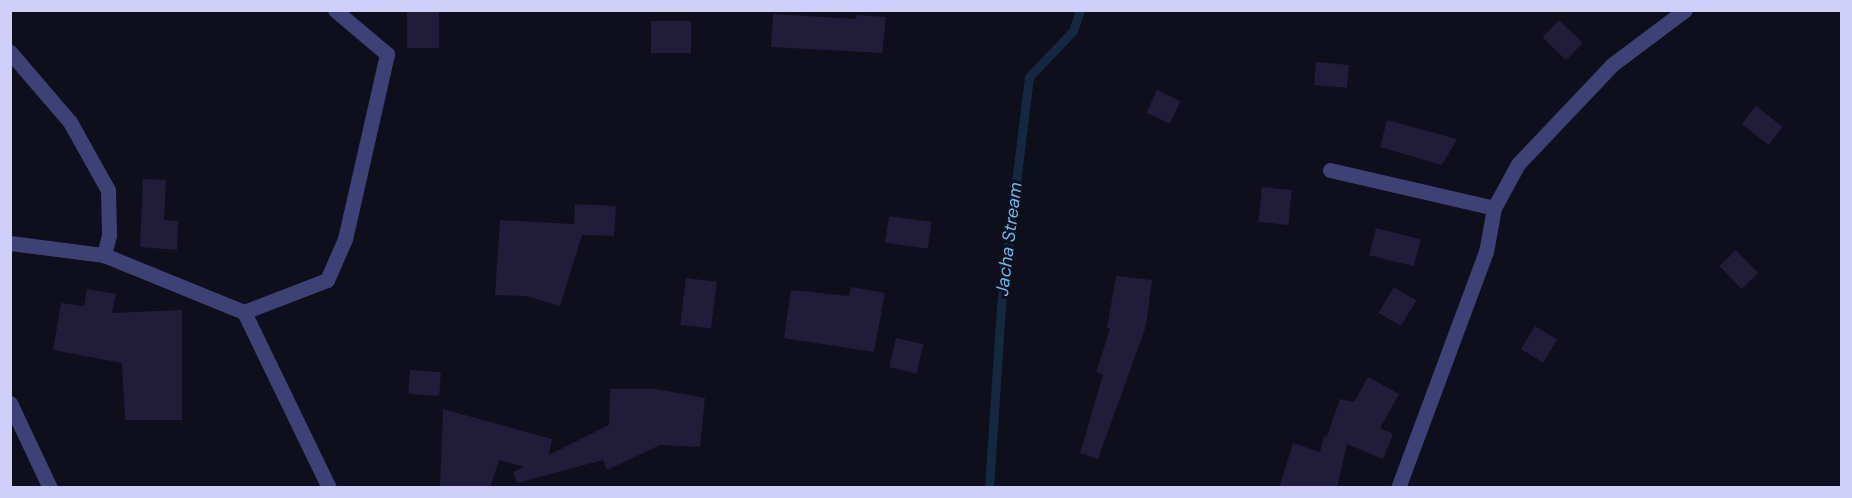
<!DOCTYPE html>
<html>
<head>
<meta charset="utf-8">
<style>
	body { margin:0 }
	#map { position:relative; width:1852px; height:498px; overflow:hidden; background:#0f0e1c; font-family:"DM Sans",sans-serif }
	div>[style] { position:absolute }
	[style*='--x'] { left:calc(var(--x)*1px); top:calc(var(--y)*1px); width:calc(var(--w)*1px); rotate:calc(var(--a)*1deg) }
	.stream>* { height:9px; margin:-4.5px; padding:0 4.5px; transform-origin:4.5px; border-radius:4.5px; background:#14283f }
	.building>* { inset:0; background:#201c3a; transform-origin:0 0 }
	.minor>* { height:15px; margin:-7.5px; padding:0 7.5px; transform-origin:7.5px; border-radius:7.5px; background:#3e4175 }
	span { translate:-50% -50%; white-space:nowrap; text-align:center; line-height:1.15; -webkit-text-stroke:6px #0f0e1c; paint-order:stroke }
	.water-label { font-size:18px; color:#6abaec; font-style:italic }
	.frame { position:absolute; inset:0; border:12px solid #d0cff9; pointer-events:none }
</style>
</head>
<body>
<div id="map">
	<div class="stream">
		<i style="--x:989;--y:488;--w:183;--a:-86.2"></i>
		<i style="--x:1001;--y:305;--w:230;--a:-83"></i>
		<i style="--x:1029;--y:77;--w:64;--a:-46.3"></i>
		<i style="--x:1073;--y:31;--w:22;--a:-72"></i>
	</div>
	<div class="building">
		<i style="left:407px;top:10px;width:32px;height:38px"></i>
		<i style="clip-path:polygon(773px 14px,856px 19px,857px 15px,886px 17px,882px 53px,771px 47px)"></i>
		<i style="left:1559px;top:20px;width:33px;height:24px;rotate:44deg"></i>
		<i style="left:651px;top:21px;width:40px;height:32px"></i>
		<i style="left:1316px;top:62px;width:33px;height:23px;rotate:5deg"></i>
		<i style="left:1157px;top:90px;width:26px;height:25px;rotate:25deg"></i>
		<i style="left:1756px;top:106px;width:34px;height:23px;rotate:38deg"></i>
		<i style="clip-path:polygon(1387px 120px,1457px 139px,1442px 165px,1380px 147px)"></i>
		<i style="clip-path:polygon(143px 179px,166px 180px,164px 220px,178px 221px,177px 250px,140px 247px)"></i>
		<i style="left:1262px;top:187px;width:30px;height:35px;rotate:6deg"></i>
		<i style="clip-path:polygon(575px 204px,616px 206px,614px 236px,582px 235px,560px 306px,526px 296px,495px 295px,500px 220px,574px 224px)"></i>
		<i style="left:889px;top:216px;width:43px;height:27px;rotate:8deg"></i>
		<i style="left:1376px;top:228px;width:46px;height:28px;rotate:14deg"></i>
		<i style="left:1736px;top:250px;width:32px;height:23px;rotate:46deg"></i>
		<i style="clip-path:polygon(1116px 276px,1152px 280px,1146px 326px,1098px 459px,1080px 453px,1103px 375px,1096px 372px,1110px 329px,1107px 328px)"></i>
		<i style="left:686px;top:278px;width:31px;height:47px;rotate:7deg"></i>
		<i style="clip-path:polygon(851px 287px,885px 293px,874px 352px,784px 338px,791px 290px,849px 296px)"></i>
		<i style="left:1394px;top:287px;width:26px;height:30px;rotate:31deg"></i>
		<i style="clip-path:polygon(87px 289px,116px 294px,112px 313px,182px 310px,182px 420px,125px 420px,122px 363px,53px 350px,61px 303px,84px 306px)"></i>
		<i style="left:1535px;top:326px;width:26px;height:27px;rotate:31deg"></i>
		<i style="left:896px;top:338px;width:28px;height:30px;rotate:13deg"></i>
		<i style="left:410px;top:370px;width:31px;height:24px;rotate:4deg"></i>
		<i style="clip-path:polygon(1368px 377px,1399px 394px,1380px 428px,1393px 434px,1383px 459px,1347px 444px,1337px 488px,1279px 488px,1293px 443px,1320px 452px,1324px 436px,1333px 438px,1327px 436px,1340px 399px,1354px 402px)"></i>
		<i style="clip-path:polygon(610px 389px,656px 389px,705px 398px,700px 447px,660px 445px,607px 470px,603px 460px,517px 483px,513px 472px,524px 467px,499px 460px,490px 488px,440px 488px,443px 409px,552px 439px,549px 455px,609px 425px)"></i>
	</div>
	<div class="minor">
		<i style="--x:10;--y:52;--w:92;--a:49.4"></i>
		<i style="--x:70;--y:122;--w:78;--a:60.8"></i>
		<i style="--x:108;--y:190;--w:45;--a:88.7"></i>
		<i style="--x:109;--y:235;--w:21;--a:104"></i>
		<i style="--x:1330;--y:170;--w:168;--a:13"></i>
		<i style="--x:10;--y:243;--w:95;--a:7.3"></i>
		<i style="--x:104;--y:255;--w:151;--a:22.2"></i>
		<i style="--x:244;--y:312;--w:195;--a:64.2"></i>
		<i style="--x:244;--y:312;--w:89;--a:-21.1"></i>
		<i style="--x:327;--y:280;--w:45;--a:-66.3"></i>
		<i style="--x:345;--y:239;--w:190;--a:-77.2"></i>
		<i style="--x:387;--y:54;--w:68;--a:-139.8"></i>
		<i style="--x:10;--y:403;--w:94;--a:64.8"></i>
		<i style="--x:1398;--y:488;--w:252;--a:-69.6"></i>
		<i style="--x:1486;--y:252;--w:45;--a:-79.7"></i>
		<i style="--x:1494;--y:208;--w:50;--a:-61.4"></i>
		<i style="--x:1518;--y:164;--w:138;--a:-46.5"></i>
		<i style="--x:1613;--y:64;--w:90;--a:-36.9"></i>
	</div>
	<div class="water-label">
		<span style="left:1009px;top:239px;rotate:-83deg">Jacha Stream</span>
	</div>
	<div class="frame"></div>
</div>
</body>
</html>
